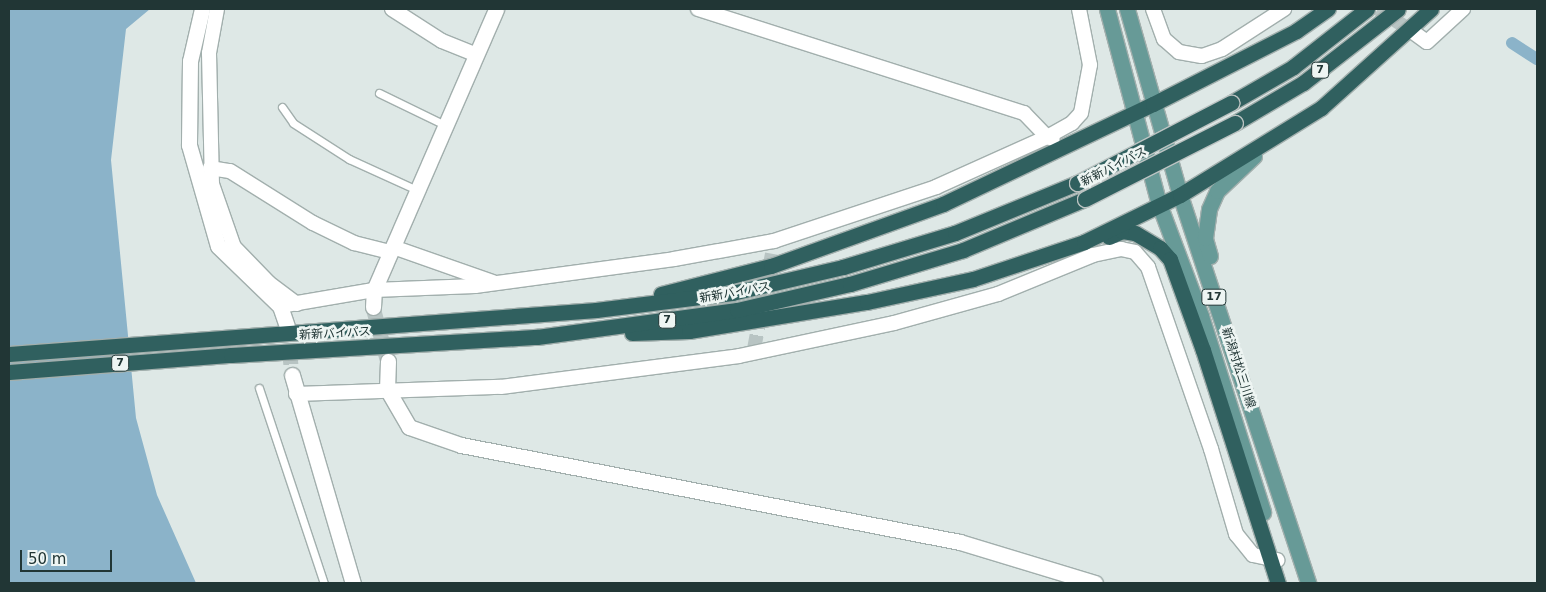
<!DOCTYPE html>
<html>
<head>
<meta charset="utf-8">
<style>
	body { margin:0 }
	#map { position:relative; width:1546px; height:592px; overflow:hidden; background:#dee8e6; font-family:"DejaVu Sans","Noto Sans JP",sans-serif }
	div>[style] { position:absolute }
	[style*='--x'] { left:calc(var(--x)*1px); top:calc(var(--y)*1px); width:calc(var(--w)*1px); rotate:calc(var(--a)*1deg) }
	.water>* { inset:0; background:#8bb3c9 }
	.canal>* { height:12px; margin:-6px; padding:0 6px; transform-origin:6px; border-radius:6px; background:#8bb3c9 }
	.street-tunnel>* { height:14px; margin-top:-7px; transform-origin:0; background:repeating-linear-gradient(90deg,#b8c4c3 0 14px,transparent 0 21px) }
	.secondary-tunnel>* { height:15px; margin-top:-7.5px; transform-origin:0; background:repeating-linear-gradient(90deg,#b8c4c3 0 15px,transparent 0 23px) }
	.roads { filter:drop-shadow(1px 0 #a2afad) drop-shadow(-1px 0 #a2afad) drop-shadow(0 1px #a2afad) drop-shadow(0 -1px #a2afad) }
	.lane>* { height:7px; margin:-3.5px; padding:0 3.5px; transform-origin:3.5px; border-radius:3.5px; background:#fff }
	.street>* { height:14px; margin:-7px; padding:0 7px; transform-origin:7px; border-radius:7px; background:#fff }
	.secondary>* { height:15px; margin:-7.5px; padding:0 7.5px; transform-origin:7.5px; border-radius:7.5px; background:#fff }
	.primary>* { height:15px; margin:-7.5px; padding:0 7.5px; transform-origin:7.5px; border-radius:7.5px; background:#679a97 }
	.highway>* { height:15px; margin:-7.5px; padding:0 7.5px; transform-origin:7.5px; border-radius:7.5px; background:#30605f }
	.bridges { filter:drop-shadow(1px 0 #bcc3c2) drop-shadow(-1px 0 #bcc3c2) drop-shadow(0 1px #bcc3c2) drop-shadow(0 -1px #bcc3c2) }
	.highway-bridge>* { height:15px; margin:-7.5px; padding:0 7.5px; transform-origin:7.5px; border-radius:7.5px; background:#30605f }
	span { translate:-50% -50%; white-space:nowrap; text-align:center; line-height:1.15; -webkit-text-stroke:5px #eef5f3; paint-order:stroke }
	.shield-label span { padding:1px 4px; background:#eef5f3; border:1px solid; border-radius:4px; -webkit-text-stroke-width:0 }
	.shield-label { font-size:11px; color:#213635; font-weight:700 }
	.street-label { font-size:12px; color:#213635 }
	.frame { position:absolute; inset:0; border:10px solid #213635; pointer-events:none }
	.scale { position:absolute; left:20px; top:550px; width:92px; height:22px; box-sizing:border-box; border:2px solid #213635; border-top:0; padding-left:6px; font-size:15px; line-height:18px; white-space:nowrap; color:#213635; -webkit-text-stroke:4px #eef5f3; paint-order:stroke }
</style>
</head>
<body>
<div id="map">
	<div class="water">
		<i style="clip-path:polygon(9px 9px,150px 9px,126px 29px,111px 160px,136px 418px,157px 495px,196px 583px,9px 583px)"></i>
	</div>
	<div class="canal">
		<i style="--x:1512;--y:43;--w:30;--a:33"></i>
	</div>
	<div class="street-tunnel">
		<i style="--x:1378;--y:9;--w:42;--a:33.3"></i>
		<i style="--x:754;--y:349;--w:97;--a:-79.3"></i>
	</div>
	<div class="secondary-tunnel">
		<i style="--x:373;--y:307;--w:54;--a:74.9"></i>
		<i style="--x:287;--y:326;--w:49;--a:84.2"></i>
	</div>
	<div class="roads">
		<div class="lane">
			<i style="--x:379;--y:93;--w:73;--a:25.9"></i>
			<i style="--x:282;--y:107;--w:19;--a:55"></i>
			<i style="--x:293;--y:123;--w:67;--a:32.7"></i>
			<i style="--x:349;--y:159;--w:75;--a:24.5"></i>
			<i style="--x:259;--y:388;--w:206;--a:71.6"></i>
		</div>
		<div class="street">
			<i style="--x:217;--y:9;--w:45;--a:100.3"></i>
			<i style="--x:209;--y:53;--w:131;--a:88.7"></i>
			<i style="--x:212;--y:184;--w:67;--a:70.8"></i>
			<i style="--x:234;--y:247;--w:50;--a:45.8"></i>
			<i style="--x:269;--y:283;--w:35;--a:37"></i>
			<i style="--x:392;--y:9;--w:59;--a:32.6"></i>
			<i style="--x:442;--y:41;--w:37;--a:22"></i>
			<i style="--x:698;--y:9;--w:342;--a:17.7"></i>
			<i style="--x:1024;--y:113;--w:33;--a:46"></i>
			<i style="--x:1047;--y:137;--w:6;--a:18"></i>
			<i style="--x:1153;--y:9;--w:32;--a:70"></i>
			<i style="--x:1164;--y:39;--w:20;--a:41"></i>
			<i style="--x:1179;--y:52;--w:23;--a:10"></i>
			<i style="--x:1202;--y:56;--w:21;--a:-19"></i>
			<i style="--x:1222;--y:49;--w:74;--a:-32.8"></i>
			<i style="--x:1413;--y:32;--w:17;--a:36"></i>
			<i style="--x:1427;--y:42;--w:49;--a:-42.5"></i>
			<i style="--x:210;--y:168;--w:20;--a:9"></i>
			<i style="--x:230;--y:171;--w:98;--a:32.1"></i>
			<i style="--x:313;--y:223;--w:46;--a:26"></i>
			<i style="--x:354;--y:243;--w:38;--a:14"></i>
			<i style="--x:393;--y:247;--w:106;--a:19.3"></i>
			<i style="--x:280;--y:306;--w:95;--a:-9.7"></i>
			<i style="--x:374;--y:290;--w:101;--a:-2.3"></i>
			<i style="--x:475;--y:286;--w:201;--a:-7.7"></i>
			<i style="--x:674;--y:259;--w:102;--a:-10.2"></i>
			<i style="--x:774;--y:241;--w:171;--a:-18.4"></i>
			<i style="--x:936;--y:187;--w:122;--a:-24.2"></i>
			<i style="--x:1047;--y:137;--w:29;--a:-29"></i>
			<i style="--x:1072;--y:123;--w:13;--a:-48"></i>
			<i style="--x:1081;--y:113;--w:49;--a:-79.4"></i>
			<i style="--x:1090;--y:65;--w:57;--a:-101.1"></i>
			<i style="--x:296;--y:394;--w:205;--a:-2"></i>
			<i style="--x:501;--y:387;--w:240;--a:-7.4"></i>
			<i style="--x:739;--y:356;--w:158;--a:-12"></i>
			<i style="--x:894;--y:323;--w:108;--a:-15.6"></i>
			<i style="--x:998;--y:294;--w:103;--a:-22.3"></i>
			<i style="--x:1093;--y:255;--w:29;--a:-12"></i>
			<i style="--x:1121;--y:249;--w:14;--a:12"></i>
			<i style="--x:1135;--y:252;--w:20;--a:49"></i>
			<i style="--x:1148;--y:267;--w:193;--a:70.9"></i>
			<i style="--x:1211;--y:449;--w:89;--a:73.6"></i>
			<i style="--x:1236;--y:534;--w:27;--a:51"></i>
			<i style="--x:1253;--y:555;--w:25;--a:12"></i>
		</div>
		<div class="secondary">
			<i style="--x:202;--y:9;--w:53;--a:103"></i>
			<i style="--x:190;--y:61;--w:84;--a:90.7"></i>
			<i style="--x:189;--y:145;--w:105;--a:74"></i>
			<i style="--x:218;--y:246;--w:86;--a:44.1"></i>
			<i style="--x:280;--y:306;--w:21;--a:71"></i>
			<i style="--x:373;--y:307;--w:17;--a:-87"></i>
			<i style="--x:374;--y:290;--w:306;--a:-66.5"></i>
			<i style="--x:388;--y:361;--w:28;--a:92"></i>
			<i style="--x:387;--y:389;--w:44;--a:59.9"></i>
			<i style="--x:409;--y:427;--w:55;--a:19.1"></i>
			<i style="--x:461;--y:445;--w:508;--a:11"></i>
			<i style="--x:960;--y:542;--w:141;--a:16.9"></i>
			<i style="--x:292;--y:375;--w:217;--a:73.7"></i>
		</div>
		<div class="primary">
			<i style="--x:1107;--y:9;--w:202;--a:75.1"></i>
			<i style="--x:1159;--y:204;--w:120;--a:69.4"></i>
			<i style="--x:1201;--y:316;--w:206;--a:72.4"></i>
			<i style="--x:1127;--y:9;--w:193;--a:74.1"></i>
			<i style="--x:1180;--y:195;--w:409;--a:71.7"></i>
			<i style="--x:1210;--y:256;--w:19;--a:-106"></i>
			<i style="--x:1205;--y:238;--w:29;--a:-82"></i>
			<i style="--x:1209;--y:209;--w:20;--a:-66"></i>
			<i style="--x:1217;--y:191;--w:51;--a:-43.4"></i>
		</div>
		<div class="highway">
			<i style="--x:1231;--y:103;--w:72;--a:-30.1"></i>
			<i style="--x:1293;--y:67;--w:94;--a:-38.1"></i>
			<i style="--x:1235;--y:123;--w:79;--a:-30.5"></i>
			<i style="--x:1303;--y:83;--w:120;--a:-37.9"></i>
			<i style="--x:1109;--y:237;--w:14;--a:-25"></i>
			<i style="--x:1122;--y:231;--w:13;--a:9"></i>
			<i style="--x:1135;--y:233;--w:29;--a:31"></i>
			<i style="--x:1160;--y:248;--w:15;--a:48"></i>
			<i style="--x:1170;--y:259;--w:97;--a:70.1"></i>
			<i style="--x:1203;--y:350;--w:245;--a:72.2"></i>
			<i style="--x:661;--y:294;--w:114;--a:-14.3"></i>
			<i style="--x:771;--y:266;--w:183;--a:-19.8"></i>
			<i style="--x:943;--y:204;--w:233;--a:-25.5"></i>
			<i style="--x:1153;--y:104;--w:161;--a:-27"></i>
			<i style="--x:1296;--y:31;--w:39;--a:-35"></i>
			<i style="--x:632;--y:333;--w:57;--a:-2"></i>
			<i style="--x:689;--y:331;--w:180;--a:-9.3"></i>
			<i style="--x:867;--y:302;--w:108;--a:-12.2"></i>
			<i style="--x:973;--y:279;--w:117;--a:-18.4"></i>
			<i style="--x:1084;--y:242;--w:107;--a:-26.1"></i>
			<i style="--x:1180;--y:195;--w:166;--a:-31.7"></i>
			<i style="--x:1321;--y:108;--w:148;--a:-42"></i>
			<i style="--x:9;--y:354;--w:589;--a:-4.29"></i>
			<i style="--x:596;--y:310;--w:137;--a:-7.1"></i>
			<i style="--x:732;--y:293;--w:114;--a:-13.2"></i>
			<i style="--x:843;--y:267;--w:117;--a:-16.9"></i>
			<i style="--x:955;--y:233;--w:132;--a:-22.3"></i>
			<i style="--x:9;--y:372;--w:223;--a:-4.4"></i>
			<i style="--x:231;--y:355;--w:307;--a:-3.4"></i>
			<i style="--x:537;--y:337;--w:202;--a:-7.7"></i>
			<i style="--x:737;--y:310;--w:116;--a:-13"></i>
			<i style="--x:850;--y:284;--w:118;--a:-16.7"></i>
			<i style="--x:963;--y:250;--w:132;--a:-22.7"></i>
		</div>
	</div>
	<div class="bridges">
		<div class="highway-bridge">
			<i style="--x:1077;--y:183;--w:174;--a:-27.5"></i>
			<i style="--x:1085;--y:199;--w:168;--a:-26.9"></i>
		</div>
	</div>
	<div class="shield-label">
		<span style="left:1320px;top:70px">7</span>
		<span style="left:1214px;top:297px">17</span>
		<span style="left:667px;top:320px">7</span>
		<span style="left:120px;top:363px">7</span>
	</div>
	<div class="street-label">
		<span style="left:1114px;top:167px;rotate:-27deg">新新バイパス</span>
		<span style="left:735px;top:293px;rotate:-10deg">新新バイパス</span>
		<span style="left:335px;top:334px;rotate:-3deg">新新バイパス</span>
		<span style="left:1238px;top:368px;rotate:72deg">新潟村松三川線</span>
	</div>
	<div class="frame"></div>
	<div class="scale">50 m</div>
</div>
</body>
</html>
